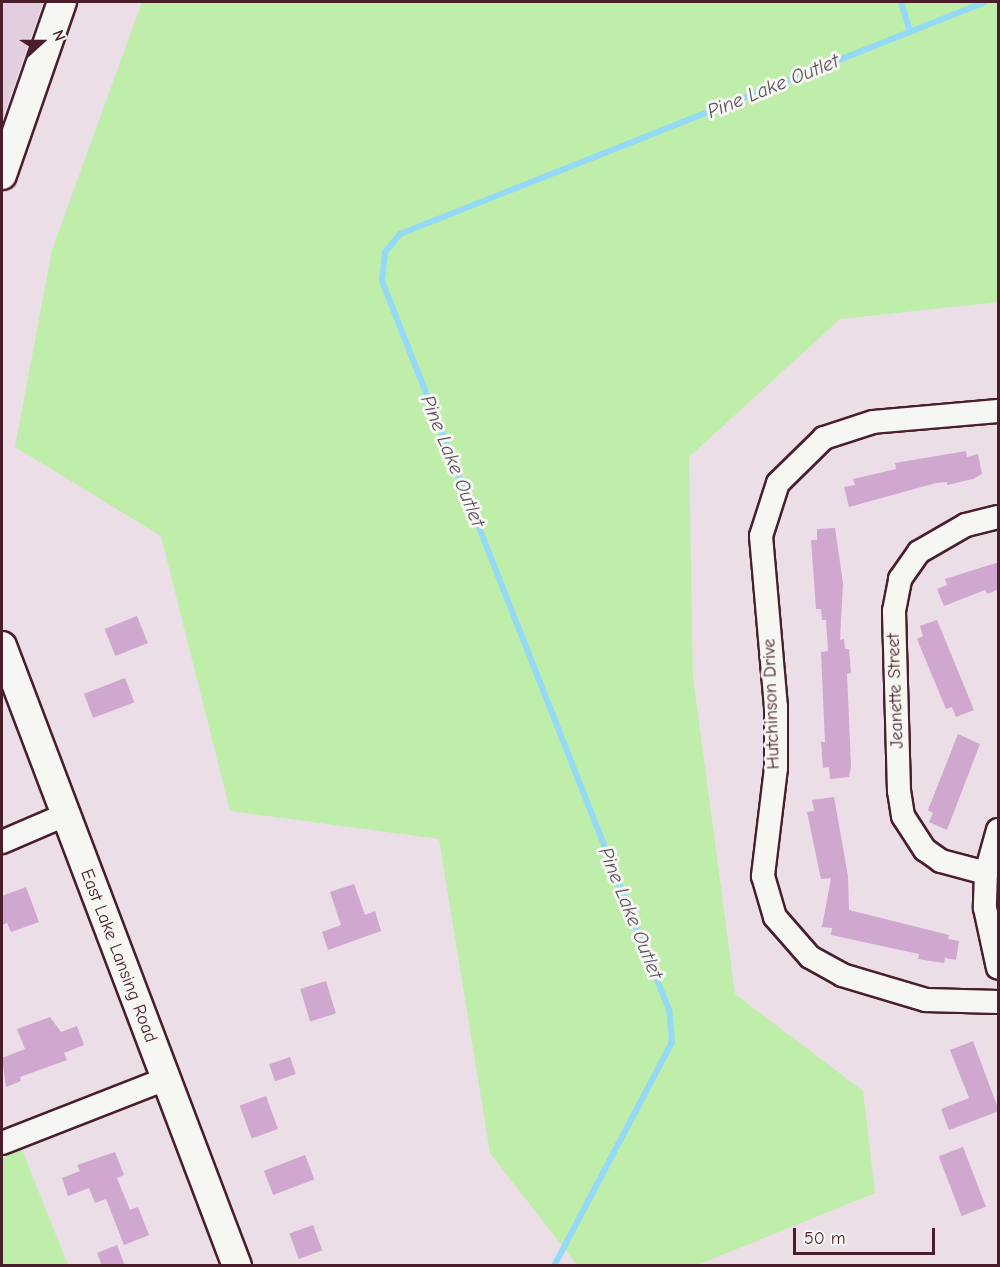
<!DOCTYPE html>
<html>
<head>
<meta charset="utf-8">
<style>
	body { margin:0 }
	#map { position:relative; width:1000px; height:1267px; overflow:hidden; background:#ebdee7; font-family:"Comic Neue",sans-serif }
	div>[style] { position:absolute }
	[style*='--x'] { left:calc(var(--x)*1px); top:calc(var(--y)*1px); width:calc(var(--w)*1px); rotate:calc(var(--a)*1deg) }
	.built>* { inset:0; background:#e3cee0 }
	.green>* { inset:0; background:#bfedaa }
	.stream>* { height:6px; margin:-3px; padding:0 3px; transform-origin:3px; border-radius:3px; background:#94d9f6 }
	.building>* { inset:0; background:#d0a7ce; transform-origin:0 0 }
	.roads { filter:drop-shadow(2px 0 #4a1f2b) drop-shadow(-2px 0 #4a1f2b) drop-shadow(0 2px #4a1f2b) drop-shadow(0 -2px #4a1f2b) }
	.minor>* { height:22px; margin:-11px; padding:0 11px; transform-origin:11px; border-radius:11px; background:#f6f6f2 }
	.tertiary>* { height:28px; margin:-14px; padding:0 14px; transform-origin:14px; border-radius:14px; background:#f6f6f2 }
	span { translate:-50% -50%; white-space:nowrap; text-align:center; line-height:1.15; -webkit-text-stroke:6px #f6f6f2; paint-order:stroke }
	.street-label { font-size:18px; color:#4a1f2b }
	.water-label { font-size:20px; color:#5c4e5e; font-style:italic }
	.frame { position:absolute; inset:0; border:3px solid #4a1f2b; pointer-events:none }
	.north { position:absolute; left:12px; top:12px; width:60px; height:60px; -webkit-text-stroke:4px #f6f6f2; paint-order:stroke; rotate:69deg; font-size:16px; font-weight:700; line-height:24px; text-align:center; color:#4a1f2b }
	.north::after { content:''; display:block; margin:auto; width:21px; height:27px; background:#4a1f2b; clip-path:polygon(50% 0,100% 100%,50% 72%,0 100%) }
	.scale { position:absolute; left:793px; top:1228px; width:142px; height:27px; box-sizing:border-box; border:3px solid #4a1f2b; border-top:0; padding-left:8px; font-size:18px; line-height:21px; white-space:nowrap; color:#4a1f2b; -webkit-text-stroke:4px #f6f6f2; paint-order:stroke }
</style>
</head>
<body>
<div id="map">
	<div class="built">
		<i style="clip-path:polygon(2px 2px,43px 2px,2px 120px)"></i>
	</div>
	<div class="green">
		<i style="clip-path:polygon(142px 2px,998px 2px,998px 302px,840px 319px,689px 457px,693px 677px,735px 994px,863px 1091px,875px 1193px,697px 1265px,577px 1265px,490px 1153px,439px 839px,230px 811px,161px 536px,15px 447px,52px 250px)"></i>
		<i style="clip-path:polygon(22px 1149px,22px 1150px,68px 1265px,2px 1265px,2px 1158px)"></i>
	</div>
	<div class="stream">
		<i style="--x:901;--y:2;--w:30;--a:73"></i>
		<i style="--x:554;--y:1266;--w:253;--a:-62.2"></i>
		<i style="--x:672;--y:1042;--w:32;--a:-95"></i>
		<i style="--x:669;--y:1010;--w:783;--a:-111.49"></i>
		<i style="--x:382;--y:281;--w:29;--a:-84"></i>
		<i style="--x:385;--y:252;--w:23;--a:-50"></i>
		<i style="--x:400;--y:234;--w:629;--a:-21.63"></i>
	</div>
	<div class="building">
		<i style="clip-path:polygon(966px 451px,967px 457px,978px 454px,982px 474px,973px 479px,947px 485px,947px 482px,936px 483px,849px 507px,844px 487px,855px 485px,853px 479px,896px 469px,895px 463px)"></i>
		<i style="clip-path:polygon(835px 528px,843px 583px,840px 640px,844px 639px,845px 649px,849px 649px,851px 673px,847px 674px,851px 766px,849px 777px,830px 779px,829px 767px,823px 768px,821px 742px,825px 742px,821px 652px,828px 651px,826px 620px,822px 620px,821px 609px,816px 609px,811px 540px,817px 540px,817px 529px)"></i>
		<i style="clip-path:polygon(999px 562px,999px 589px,987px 594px,985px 590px,944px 606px,937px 589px,947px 585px,945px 579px)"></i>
		<i style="left:137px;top:616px;width:29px;height:35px;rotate:68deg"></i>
		<i style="clip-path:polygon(937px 620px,974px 710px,956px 717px,952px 707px,946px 709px,917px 639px,923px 636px,920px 626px)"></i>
		<i style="left:125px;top:678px;width:26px;height:44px;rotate:69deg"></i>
		<i style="clip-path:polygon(958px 734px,980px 744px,947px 830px,929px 822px,933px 813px,928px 810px)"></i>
		<i style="clip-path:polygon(834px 797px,848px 876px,849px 910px,949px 935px,948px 939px,959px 941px,956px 960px,945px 958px,944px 963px,918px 959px,919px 954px,831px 935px,832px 928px,822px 927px,831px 878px,821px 879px,807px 812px,814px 811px,812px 800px)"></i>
		<i style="clip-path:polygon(354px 884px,365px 915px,375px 911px,381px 931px,328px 950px,322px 932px,341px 925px,330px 892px)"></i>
		<i style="clip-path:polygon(26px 887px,39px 922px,11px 932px,7px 923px,2px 925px,2px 896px)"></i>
		<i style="left:326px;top:981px;width:34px;height:27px;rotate:73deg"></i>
		<i style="clip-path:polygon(50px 1017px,61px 1032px,77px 1026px,84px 1045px,64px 1053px,67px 1060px,20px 1077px,21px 1081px,6px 1087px,2px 1058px,25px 1049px,17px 1029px)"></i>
		<i style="clip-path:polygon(973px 1041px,999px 1111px,949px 1130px,941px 1109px,969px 1098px,950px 1050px)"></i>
		<i style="left:290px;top:1057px;width:18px;height:22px;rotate:71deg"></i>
		<i style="left:266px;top:1096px;width:35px;height:28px;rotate:70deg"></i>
		<i style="left:963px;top:1147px;width:64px;height:26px;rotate:69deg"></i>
		<i style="clip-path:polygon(115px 1152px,124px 1175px,117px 1178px,130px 1210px,138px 1207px,149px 1235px,124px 1245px,106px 1199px,95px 1203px,89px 1188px,68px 1196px,62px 1178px,80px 1171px,77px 1165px)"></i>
		<i style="left:305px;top:1155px;width:26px;height:44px;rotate:69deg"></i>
		<i style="left:313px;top:1225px;width:27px;height:25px;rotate:70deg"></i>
		<i style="clip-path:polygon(117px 1245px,125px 1266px,102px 1266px,97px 1253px)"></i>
	</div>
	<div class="roads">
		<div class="minor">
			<i style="--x:998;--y:411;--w:125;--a:175"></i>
			<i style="--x:873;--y:422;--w:52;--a:161.9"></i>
			<i style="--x:824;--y:438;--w:64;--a:135.6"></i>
			<i style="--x:778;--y:483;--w:56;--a:107.8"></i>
			<i style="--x:761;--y:536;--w:172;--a:85"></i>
			<i style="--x:776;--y:707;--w:61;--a:90"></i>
			<i style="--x:776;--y:768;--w:109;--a:96.9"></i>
			<i style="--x:763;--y:876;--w:43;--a:73.7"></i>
			<i style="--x:775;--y:917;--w:53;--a:48.8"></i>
			<i style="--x:810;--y:957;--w:37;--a:29"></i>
			<i style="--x:842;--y:975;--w:88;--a:16.6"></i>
			<i style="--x:926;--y:1000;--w:72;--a:1.6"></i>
			<i style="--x:998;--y:830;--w:45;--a:105.6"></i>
			<i style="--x:986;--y:873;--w:35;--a:92"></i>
			<i style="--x:985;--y:908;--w:61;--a:77.8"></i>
			<i style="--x:2;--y:842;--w:69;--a:-23.2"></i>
			<i style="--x:986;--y:873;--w:47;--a:-165.1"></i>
			<i style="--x:941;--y:861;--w:19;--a:-145"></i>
			<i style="--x:925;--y:850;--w:40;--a:-122.9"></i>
			<i style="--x:903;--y:816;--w:25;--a:-99"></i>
			<i style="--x:899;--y:791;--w:180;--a:-91.6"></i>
			<i style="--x:894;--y:611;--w:33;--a:-79"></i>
			<i style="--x:900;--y:579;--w:33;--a:-55"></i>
			<i style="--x:919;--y:552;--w:54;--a:-29.9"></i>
			<i style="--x:966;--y:525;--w:33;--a:-14"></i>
			<i style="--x:2;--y:1143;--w:175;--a:-21.4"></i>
		</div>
		<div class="tertiary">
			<i style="--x:2;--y:175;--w:183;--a:-70.9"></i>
			<i style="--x:2;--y:646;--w:663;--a:69.24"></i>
		</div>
	</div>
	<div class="street-label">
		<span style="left:896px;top:691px;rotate:-92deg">Jeanette Street</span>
		<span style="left:772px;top:704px;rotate:-92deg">Hutchinson Drive</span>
		<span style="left:118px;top:956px;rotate:69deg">East Lake Lansing Road</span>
	</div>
	<div class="water-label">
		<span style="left:773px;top:86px;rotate:-22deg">Pine Lake Outlet</span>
		<span style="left:453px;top:461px;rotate:68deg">Pine Lake Outlet</span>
		<span style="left:631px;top:913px;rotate:68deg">Pine Lake Outlet</span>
	</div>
	<div class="frame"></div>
	<div class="north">N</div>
	<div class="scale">50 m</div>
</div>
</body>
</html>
